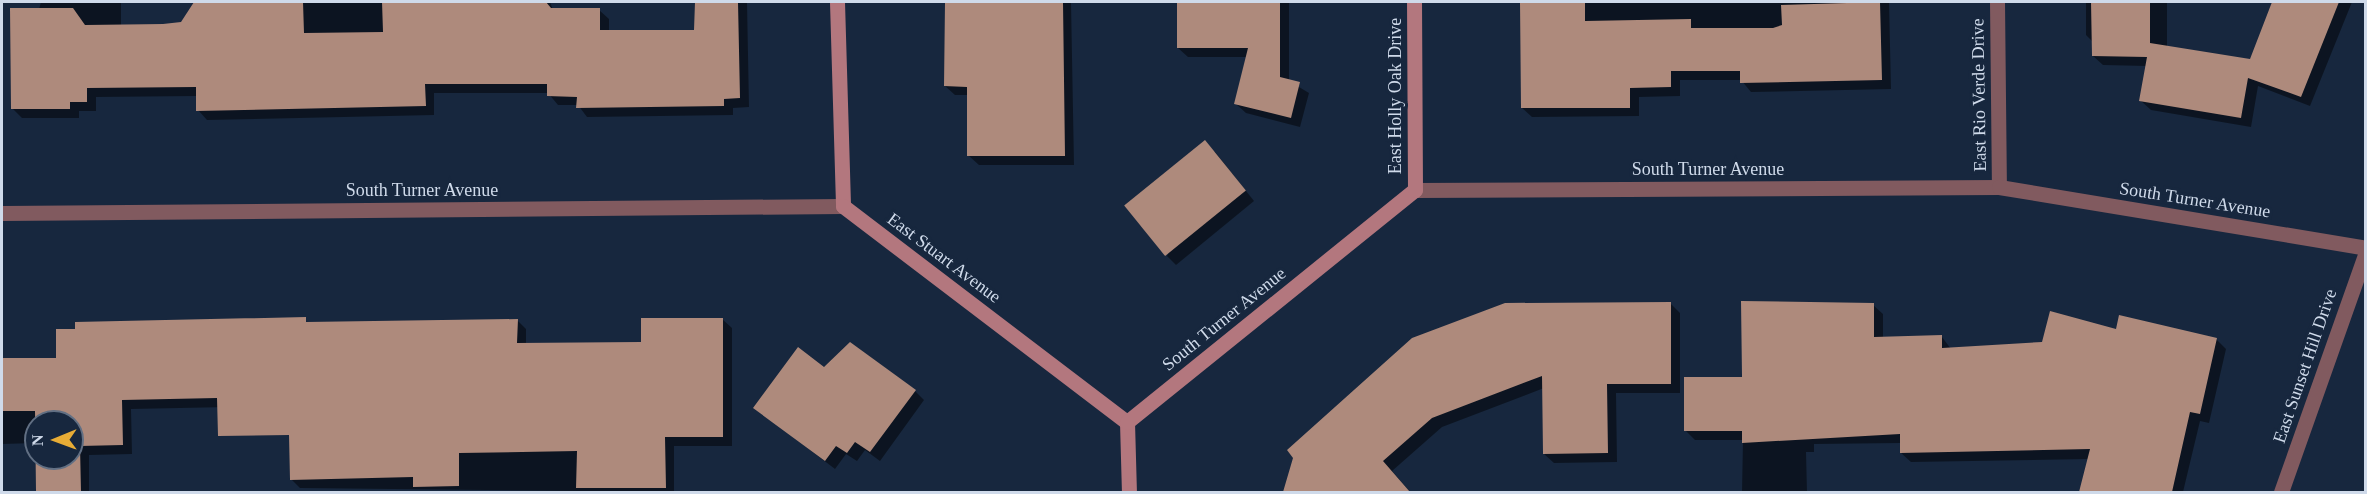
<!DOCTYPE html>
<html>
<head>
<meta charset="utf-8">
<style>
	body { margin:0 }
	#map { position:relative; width:2367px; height:494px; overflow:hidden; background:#17273e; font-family:Georgia,serif }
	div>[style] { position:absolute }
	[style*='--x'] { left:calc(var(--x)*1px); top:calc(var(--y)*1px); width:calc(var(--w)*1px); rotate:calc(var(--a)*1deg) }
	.shadow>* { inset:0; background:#0007 }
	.building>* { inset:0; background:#ae8a7c; transform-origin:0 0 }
	.street>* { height:15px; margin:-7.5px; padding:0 7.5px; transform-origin:7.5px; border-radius:7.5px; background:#815a5f }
	.secondary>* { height:15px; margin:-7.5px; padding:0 7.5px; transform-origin:7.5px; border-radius:7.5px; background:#b3777e }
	span { translate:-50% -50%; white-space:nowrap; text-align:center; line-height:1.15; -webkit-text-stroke:6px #17273e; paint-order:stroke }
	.street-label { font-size:18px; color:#cfdaea }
	.frame { position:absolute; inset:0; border:3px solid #cfdaea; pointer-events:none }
	.north { position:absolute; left:24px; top:410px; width:60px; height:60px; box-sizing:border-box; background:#17273e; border:2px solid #616f83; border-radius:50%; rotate:269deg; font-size:16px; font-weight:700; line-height:24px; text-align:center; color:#cfdaea }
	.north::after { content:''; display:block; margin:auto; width:21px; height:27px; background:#e7ac36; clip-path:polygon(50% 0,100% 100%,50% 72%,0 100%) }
</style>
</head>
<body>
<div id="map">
	<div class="shadow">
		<i style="clip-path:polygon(41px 2px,121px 2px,121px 25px,182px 24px,196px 2px,550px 2px,553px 10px,599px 10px,609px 19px,609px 31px,696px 32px,696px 2px,747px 2px,749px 107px,733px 108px,733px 115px,587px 117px,578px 105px,558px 105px,548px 93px,434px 93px,434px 115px,207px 120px,198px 110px,197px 96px,96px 97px,96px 111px,79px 111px,79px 118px,22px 118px,12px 108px)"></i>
		<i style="clip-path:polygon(946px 2px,1071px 2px,1074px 165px,979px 165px,969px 156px,969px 95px,955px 95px,945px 86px)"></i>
		<i style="clip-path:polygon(1178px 2px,1289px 2px,1289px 81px,1309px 93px,1300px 127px,1246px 113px,1236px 104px,1247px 57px,1188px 57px,1178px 48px)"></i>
		<i style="clip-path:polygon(1521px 2px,1889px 2px,1891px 89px,1751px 92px,1741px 80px,1680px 80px,1680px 96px,1639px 97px,1639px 116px,1532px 117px,1522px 108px)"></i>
		<i style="clip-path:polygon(2086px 2px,2167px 2px,2167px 47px,2251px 61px,2273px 2px,2352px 2px,2310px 106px,2258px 86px,2251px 127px,2151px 110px,2141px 101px,2147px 66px,2103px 65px,2093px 56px,2093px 42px,2086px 35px)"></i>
		<i style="clip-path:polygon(1215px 152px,1254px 201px,1176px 265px,1167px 256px)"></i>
		<i style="clip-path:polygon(1670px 303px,1680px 313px,1680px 393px,1616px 393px,1617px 462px,1554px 463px,1544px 454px,1544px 388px,1442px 427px,1392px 471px,1410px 492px,1285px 492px,1295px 457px)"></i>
		<i style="clip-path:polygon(1873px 305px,1883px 314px,1883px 338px,1942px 337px,1951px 349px,2044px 344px,2117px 330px,2216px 339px,2226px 349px,2209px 423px,2200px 421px,2183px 492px,2080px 492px,2089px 459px,1911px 462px,1901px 453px,1901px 443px,1814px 444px,1814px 452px,1806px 452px,1807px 492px,1742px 492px,1743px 440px,1695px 440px,1685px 430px,1743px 378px)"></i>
		<i style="clip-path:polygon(722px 319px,732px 328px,732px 446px,674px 446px,674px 492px,300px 488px,291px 479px,517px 320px,526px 329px,526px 344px,643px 343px)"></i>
		<i style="clip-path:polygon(219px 324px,229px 407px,131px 409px,132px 454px,89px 455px,89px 492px,38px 492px,37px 458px,72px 458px,72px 422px,36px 422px,36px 443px,2px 444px,2px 359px,58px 359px)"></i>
		<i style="clip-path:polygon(824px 369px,915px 391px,924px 400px,880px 461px,865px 450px,857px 461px,846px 454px,835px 469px,755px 408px)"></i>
	</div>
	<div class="building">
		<i style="clip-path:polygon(194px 2px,303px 2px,304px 33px,383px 32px,382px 2px,546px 2px,551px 8px,600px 8px,600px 30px,694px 30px,695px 2px,738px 2px,740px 98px,724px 99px,724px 106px,576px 108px,577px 97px,547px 96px,547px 84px,425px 84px,426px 106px,196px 111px,196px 87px,87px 88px,87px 102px,70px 102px,70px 109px,11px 109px,10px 8px,73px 8px,85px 25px,163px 24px,181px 22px)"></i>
		<i style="clip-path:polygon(945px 2px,1063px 2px,1065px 156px,967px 156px,967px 87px,944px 86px)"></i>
		<i style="clip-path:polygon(1177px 2px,1280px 2px,1280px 77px,1300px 82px,1291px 118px,1234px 104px,1248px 48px,1177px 48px)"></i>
		<i style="clip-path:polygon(1520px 2px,1585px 2px,1585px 21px,1691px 19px,1691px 28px,1773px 28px,1782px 25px,1781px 5px,1880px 2px,1882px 80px,1740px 83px,1740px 71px,1671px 71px,1671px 87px,1630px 88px,1630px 108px,1521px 108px)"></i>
		<i style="clip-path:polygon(2091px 2px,2150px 2px,2150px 43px,2250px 59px,2272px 2px,2339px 2px,2301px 97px,2248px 78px,2241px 118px,2139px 101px,2147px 57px,2092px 56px)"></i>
		<i style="left:1205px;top:140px;width:65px;height:104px;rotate:51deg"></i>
		<i style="clip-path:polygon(1741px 301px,1874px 303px,1874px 337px,1942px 335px,1942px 348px,2042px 342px,2050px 311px,2116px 329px,2119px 315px,2217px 338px,2200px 414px,2190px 412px,2172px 492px,2079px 492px,2090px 449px,1900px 453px,1900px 434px,1742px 443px,1742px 431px,1684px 431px,1684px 377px,1742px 377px)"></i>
		<i style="clip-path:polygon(1671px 302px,1671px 384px,1607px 384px,1608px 453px,1543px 454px,1542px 376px,1432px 418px,1383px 461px,1410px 492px,1283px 492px,1293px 458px,1287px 450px,1412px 338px,1505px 303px)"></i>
		<i style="clip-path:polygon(evenodd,306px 317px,306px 322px,518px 319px,517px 343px,641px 342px,641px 318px,723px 318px,723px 437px,665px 437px,666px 488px,576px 488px,577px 451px,459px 453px,459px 486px,413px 487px,413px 477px,290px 480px,289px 435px,218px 436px,217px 398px,122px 400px,123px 445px,80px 446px,81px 492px,36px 492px,35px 411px,2px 411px,2px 358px,56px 358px,56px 329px,75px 329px,75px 322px,306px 317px,36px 422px,72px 422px,72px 458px,36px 458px,36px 422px)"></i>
		<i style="clip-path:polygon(850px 342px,916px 390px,870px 452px,855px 442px,847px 453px,836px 446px,825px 461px,753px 408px,798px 347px,824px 367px)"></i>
	</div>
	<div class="street">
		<i style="--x:1997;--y:2;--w:185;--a:89.4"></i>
		<i style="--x:1415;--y:190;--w:584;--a:-0.29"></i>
		<i style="--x:1999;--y:187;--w:372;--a:9.4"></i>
		<i style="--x:2;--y:213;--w:841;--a:-0.48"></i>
		<i style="--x:2281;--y:492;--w:255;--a:-70.5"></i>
	</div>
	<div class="secondary">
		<i style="--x:837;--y:2;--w:204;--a:88.3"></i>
		<i style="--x:843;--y:206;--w:357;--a:37.3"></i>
		<i style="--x:1127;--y:422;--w:70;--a:88.4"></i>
		<i style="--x:1127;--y:422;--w:370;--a:-38.9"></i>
		<i style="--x:1415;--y:190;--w:188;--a:-90.3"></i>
	</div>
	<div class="street-label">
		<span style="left:1979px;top:95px;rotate:-91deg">East Rio Verde Drive</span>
		<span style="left:1395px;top:96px;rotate:-90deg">East Holly Oak Drive</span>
		<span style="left:1708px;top:169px">South Turner Avenue</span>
		<span style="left:422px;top:190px">South Turner Avenue</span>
		<span style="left:2195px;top:200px;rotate:9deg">South Turner Avenue</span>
		<span style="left:944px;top:258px;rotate:37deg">East Stuart Avenue</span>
		<span style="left:1224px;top:319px;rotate:-39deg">South Turner Avenue</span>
		<span style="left:2305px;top:366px;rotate:-71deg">East Sunset Hill Drive</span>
	</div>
	<div class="frame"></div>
	<div class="north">N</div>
</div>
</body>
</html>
